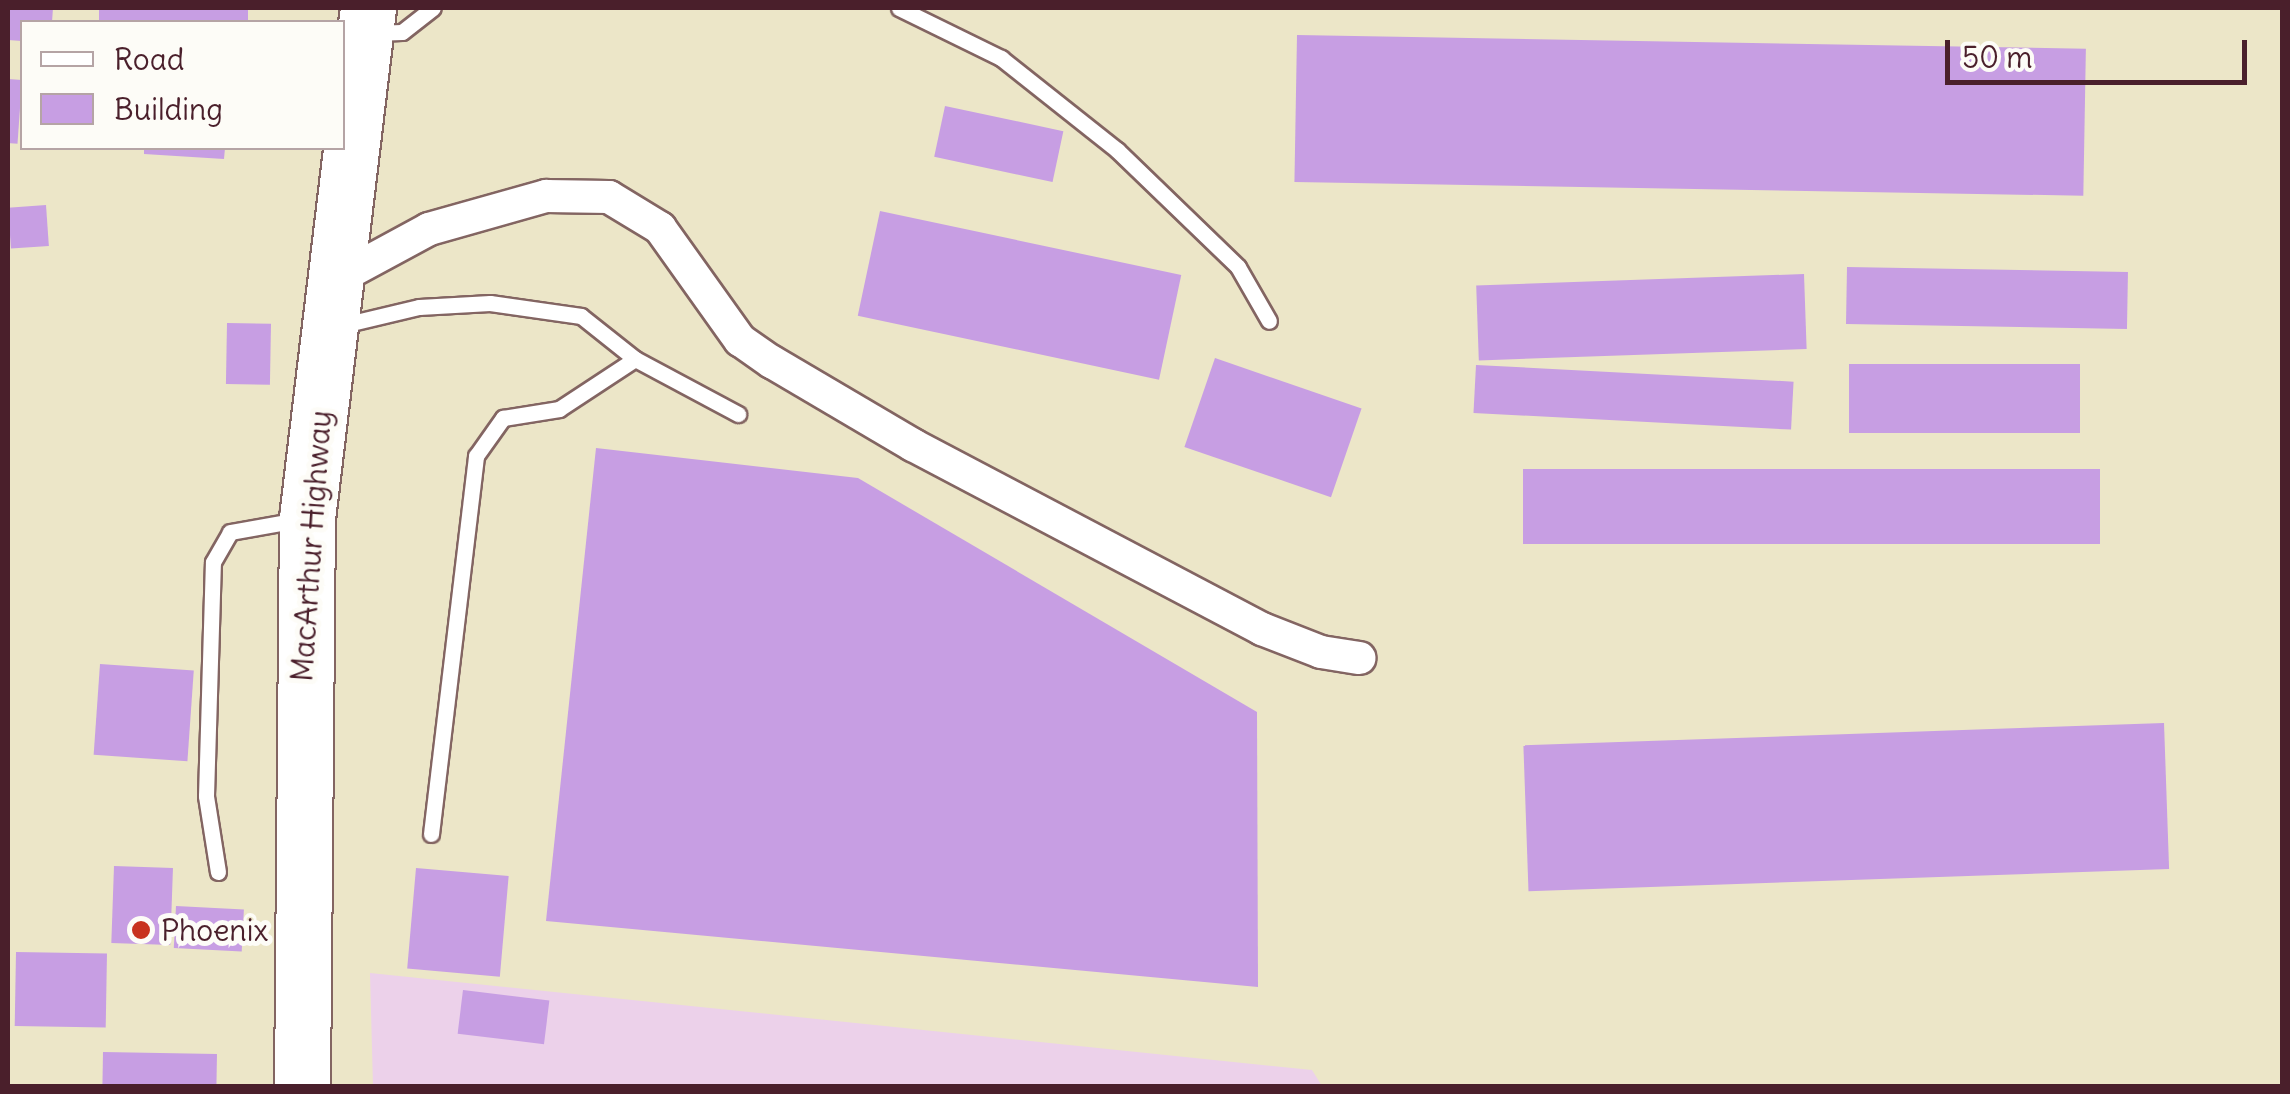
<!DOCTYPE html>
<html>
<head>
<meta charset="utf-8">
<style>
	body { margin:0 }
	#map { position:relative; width:2290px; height:1094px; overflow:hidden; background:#ece6c8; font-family:Delius,sans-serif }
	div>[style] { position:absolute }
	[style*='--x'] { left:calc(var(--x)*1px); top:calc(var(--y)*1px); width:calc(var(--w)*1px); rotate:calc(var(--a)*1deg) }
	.built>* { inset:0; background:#ecd1ea }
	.building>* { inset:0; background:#c79ee3; transform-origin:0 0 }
	.roads { filter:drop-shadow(2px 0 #836562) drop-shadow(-2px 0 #836562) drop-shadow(0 2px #836562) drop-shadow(0 -2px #836562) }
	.lane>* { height:15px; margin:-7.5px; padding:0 7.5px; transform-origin:7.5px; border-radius:7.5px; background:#fff }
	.street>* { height:32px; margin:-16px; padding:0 16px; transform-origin:16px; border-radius:16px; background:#fff }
	.highway>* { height:55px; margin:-27.5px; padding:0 27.5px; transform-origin:27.5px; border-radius:27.5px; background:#fff }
	.dots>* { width:28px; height:28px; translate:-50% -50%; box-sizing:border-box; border:5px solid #fdfcf7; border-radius:50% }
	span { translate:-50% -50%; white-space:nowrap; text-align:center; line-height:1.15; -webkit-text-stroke:10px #fdfcf7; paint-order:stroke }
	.street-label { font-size:30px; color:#4a1f2b }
	.poi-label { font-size:30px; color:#4a1f2b }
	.left { translate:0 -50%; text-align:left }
	.frame { position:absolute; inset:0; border:10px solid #4a1f2b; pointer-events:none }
	.legend { position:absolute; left:20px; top:20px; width:325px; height:130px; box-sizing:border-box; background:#fdfcf7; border:2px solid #b5a4a5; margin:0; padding:12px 18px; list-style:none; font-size:30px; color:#4a1f2b }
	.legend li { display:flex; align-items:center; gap:20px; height:50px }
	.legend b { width:50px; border:2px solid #b5a4a5 }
	.scale { position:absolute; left:1945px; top:40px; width:302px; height:45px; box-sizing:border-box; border:5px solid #4a1f2b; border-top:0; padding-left:12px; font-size:30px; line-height:35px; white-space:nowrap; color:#4a1f2b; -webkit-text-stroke:8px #fdfcf7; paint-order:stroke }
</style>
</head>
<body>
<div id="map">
	<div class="built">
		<i style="clip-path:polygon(370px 973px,1312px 1070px,1322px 1086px,373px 1086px)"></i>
	</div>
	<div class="building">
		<i style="clip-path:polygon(8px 8px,53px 8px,52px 22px,22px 22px,22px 41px,8px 40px)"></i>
		<i style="left:99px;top:8px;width:149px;height:14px"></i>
		<i style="left:1297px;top:35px;width:789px;height:147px;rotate:1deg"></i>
		<i style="left:8px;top:79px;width:14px;height:64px;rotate:4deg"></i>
		<i style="left:945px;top:106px;width:121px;height:52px;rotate:12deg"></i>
		<i style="clip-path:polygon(144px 148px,225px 148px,224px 159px,144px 154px)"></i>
		<i style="left:46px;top:205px;width:41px;height:38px;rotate:86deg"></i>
		<i style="left:880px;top:211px;width:308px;height:107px;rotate:12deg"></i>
		<i style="left:1847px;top:267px;width:281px;height:57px;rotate:1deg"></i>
		<i style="left:1804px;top:274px;width:75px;height:328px;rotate:88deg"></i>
		<i style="left:227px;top:323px;width:44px;height:61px;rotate:1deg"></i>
		<i style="left:1215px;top:358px;width:155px;height:94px;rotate:19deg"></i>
		<i style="left:2080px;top:364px;width:69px;height:231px;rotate:90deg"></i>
		<i style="left:1476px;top:365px;width:318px;height:48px;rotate:3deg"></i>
		<i style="clip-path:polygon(596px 448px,858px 478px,1257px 712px,1258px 987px,546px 921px)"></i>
		<i style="left:2100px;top:469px;width:75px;height:577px;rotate:90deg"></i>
		<i style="left:100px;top:664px;width:94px;height:91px;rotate:4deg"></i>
		<i style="left:2164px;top:723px;width:146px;height:641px;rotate:88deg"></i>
		<i style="left:114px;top:866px;width:59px;height:77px;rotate:2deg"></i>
		<i style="left:416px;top:868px;width:93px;height:101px;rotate:5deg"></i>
		<i style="left:176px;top:906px;width:68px;height:42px;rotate:3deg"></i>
		<i style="left:16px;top:952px;width:91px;height:74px;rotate:1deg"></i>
		<i style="left:463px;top:990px;width:87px;height:44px;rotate:7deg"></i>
		<i style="left:103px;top:1052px;width:114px;height:34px;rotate:1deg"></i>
	</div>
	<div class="roads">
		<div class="lane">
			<i style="--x:899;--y:8;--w:114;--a:26.1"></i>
			<i style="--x:1001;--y:58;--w:148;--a:38.4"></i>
			<i style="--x:1117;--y:150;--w:168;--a:44"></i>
			<i style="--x:1238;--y:267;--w:62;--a:60.1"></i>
			<i style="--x:373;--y:33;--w:29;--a:-2"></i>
			<i style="--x:402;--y:32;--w:39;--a:-38"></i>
			<i style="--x:339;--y:326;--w:82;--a:-13.4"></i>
			<i style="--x:419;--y:307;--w:71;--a:-3.2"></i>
			<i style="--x:490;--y:303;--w:92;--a:8.1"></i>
			<i style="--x:581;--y:316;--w:69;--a:38.5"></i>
			<i style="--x:635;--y:359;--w:117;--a:28.1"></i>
			<i style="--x:431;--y:834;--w:381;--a:-83.2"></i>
			<i style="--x:476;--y:456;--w:47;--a:-54.6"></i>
			<i style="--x:503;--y:418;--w:57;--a:-9.1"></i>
			<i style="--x:559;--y:409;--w:91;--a:-33.3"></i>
			<i style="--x:218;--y:872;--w:77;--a:-99"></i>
			<i style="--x:206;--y:796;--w:234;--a:-88.3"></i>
			<i style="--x:213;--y:562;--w:34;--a:-60"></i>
			<i style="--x:230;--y:532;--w:69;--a:-10"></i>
		</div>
		<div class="street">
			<i style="--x:333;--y:281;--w:109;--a:-28.4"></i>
			<i style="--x:429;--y:229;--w:122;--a:-15.8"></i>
			<i style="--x:546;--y:196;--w:63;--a:0.9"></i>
			<i style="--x:609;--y:197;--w:60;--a:31.3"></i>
			<i style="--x:660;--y:228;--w:138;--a:54.5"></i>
			<i style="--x:740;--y:340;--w:39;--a:35"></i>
			<i style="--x:772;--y:362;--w:164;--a:30.5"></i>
			<i style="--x:913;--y:445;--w:395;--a:27.8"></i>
			<i style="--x:1262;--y:629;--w:63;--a:21.3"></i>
			<i style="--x:1321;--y:652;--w:39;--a:9"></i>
		</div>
		<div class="highway">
			<i style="--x:302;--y:1086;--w:568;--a:-89.5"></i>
			<i style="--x:307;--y:518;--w:514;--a:-83.18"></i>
		</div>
	</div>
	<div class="dots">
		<i style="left:141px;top:930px;background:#c8321e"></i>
	</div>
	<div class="street-label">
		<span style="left:311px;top:546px;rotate:-86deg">MacArthur Highway</span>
	</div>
	<div class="poi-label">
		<span class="left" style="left:161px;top:930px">Phoenix</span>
	</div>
	<div class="frame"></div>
	<ul class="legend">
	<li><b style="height:12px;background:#fff"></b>Road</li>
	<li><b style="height:28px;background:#c79ee3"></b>Building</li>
	</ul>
	<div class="scale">50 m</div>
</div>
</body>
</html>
